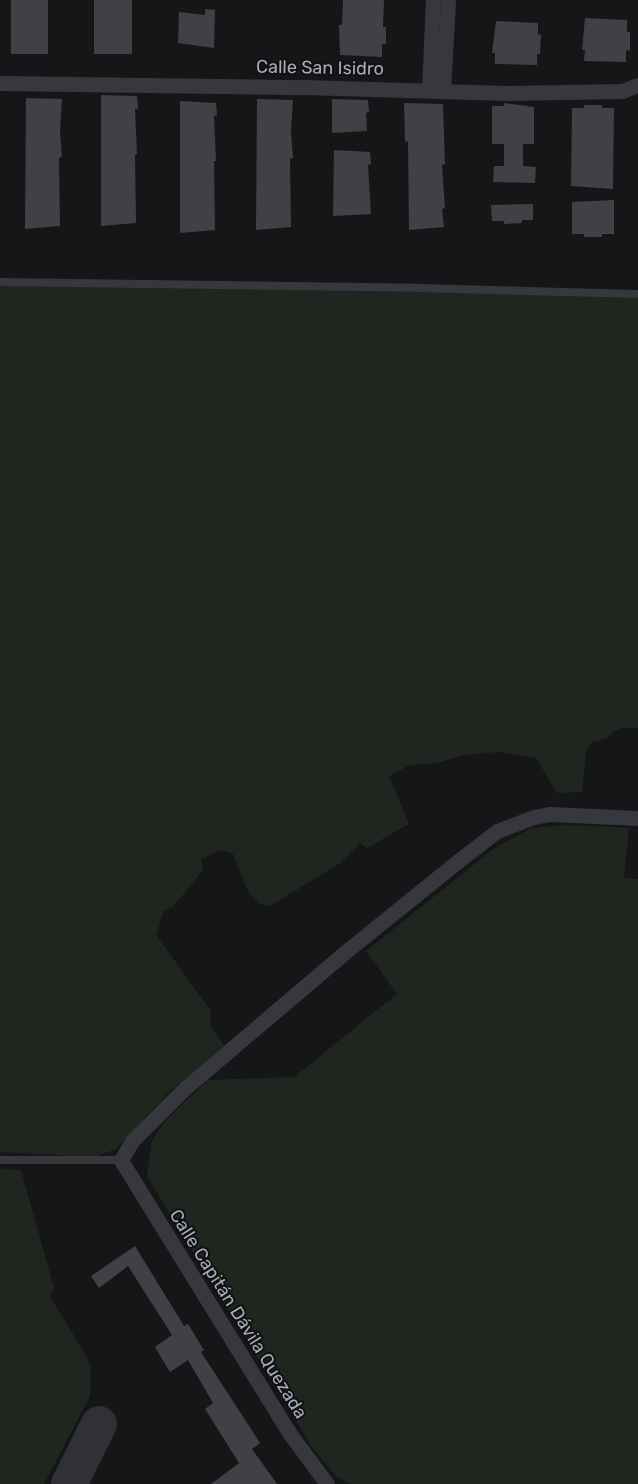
<!DOCTYPE html>
<html>
<head>
<meta charset="utf-8">
<style>
	body { margin:0 }
	#map { position:relative; width:638px; height:1484px; overflow:hidden; background:#161618; font-family:Rubik,sans-serif }
	div>[style] { position:absolute }
	[style*='--x'] { left:calc(var(--x)*1px); top:calc(var(--y)*1px); width:calc(var(--w)*1px); rotate:calc(var(--a)*1deg) }
	.green>* { inset:0; background:#1e261f }
	.taxiway>* { height:36px; margin:-18px; padding:0 18px; transform-origin:18px; border-radius:18px; background:#303135 }
	.building>* { inset:0; background:#404145; transform-origin:0 0 }
	.lane>* { height:8px; margin:-4px; padding:0 4px; transform-origin:4px; border-radius:4px; background:#37383d }
	.street>* { height:15px; margin:-7.5px; padding:0 7.5px; transform-origin:7.5px; border-radius:7.5px; background:#37383d }
	span { translate:-50% -50%; white-space:nowrap; text-align:center; line-height:1.15; -webkit-text-stroke:4px #111113; paint-order:stroke }
	.street-label { font-size:18px; color:#a8adb8 }
</style>
</head>
<body>
<div id="map">
	<div class="green">
		<i style="clip-path:polygon(0 282px,638px 295px,638px 728px,622px 728px,611px 733px,606px 739px,592px 742px,586px 752px,582px 792px,557px 793px,536px 758px,499px 752px,463px 755px,437px 763px,410px 765px,389px 776px,409px 824px,367px 848px,360px 843px,339px 864px,270px 906px,260px 904px,249px 894px,233px 854px,221px 850px,201px 859px,203px 870px,173px 907px,164px 910px,156px 935px,211px 1011px,210px 1024px,224px 1046px,170px 1091px,116px 1149px,95px 1157px,0 1152px)"></i>
		<i style="clip-path:polygon(566px 825px,629px 828px,624px 878px,638px 879px,638px 1484px,351px 1484px,337px 1477px,313px 1449px,147px 1176px,152px 1140px,167px 1119px,208px 1080px,294px 1077px,397px 994px,366px 951px,492px 850px,531px 828px)"></i>
		<i style="clip-path:polygon(0 1169px,21px 1170px,54px 1288px,50px 1297px,86px 1355px,91px 1369px,90px 1396px,44px 1484px,0 1484px)"></i>
	</div>
	<div class="taxiway">
		<i style="--x:69;--y:1484;--w:67;--a:-63.4"></i>
	</div>
	<div class="building">
		<i style="left:11px;top:0;width:37px;height:54px"></i>
		<i style="left:94px;top:0;width:38px;height:54px"></i>
		<i style="clip-path:polygon(343px 0,384px 0,383px 27px,386px 27px,386px 44px,382px 44px,382px 57px,340px 55px,339px 25px,342px 25px)"></i>
		<i style="clip-path:polygon(205px 9px,215px 10px,214px 48px,178px 43px,179px 12px,205px 15px)"></i>
		<i style="clip-path:polygon(585px 18px,627px 20px,627px 32px,630px 32px,630px 51px,626px 50px,626px 62px,584px 61px,585px 50px,582px 50px)"></i>
		<i style="clip-path:polygon(496px 21px,538px 23px,538px 34px,541px 35px,540px 54px,537px 54px,537px 65px,495px 64px,495px 53px,492px 53px)"></i>
		<i style="clip-path:polygon(101px 95px,137px 96px,138px 109px,135px 109px,137px 154px,135px 155px,136px 223px,101px 226px)"></i>
		<i style="clip-path:polygon(26px 98px,62px 99px,60px 130px,62px 157px,59px 158px,60px 226px,25px 229px)"></i>
		<i style="clip-path:polygon(257px 99px,293px 100px,291px 131px,293px 158px,290px 159px,291px 227px,256px 230px)"></i>
		<i style="clip-path:polygon(332px 99px,368px 100px,369px 112px,366px 113px,367px 131px,332px 133px)"></i>
		<i style="clip-path:polygon(180px 101px,216px 103px,217px 115px,214px 116px,216px 161px,214px 161px,215px 230px,180px 233px)"></i>
		<i style="clip-path:polygon(404px 103px,443px 104px,445px 164px,442px 165px,445px 208px,442px 209px,444px 227px,409px 230px,408px 141px,405px 142px)"></i>
		<i style="clip-path:polygon(504px 103px,534px 107px,534px 144px,523px 144px,523px 166px,536px 167px,535px 183px,493px 182px,494px 166px,504px 166px,504px 144px,492px 144px,492px 106px,504px 106px)"></i>
		<i style="clip-path:polygon(584px 105px,602px 105px,602px 108px,614px 108px,613px 189px,571px 186px,572px 108px,584px 108px)"></i>
		<i style="clip-path:polygon(334px 150px,370px 152px,371px 164px,368px 165px,371px 214px,333px 216px)"></i>
		<i style="clip-path:polygon(614px 200px,614px 234px,602px 234px,602px 237px,584px 237px,584px 234px,572px 234px,572px 202px)"></i>
		<i style="clip-path:polygon(533px 204px,533px 220px,522px 220px,522px 223px,504px 224px,504px 221px,492px 221px,491px 205px)"></i>
		<i style="clip-path:polygon(135px 1246px,184px 1326px,188px 1324px,204px 1350px,201px 1352px,260px 1443px,252px 1449px,277px 1484px,211px 1484px,239px 1463px,205px 1409px,213px 1403px,188px 1360px,170px 1372px,155px 1347px,172px 1335px,128px 1266px,99px 1288px,91px 1276px)"></i>
	</div>
	<div class="lane">
		<i style="--x:0;--y:282;--w:419;--a:0.8"></i>
		<i style="--x:419;--y:288;--w:219;--a:1.6"></i>
		<i style="--x:0;--y:1160;--w:121;--a:0"></i>
	</div>
	<div class="street">
		<i style="--x:0;--y:83;--w:304;--a:0.8"></i>
		<i style="--x:304;--y:87;--w:203;--a:1.7"></i>
		<i style="--x:507;--y:93;--w:115;--a:-1"></i>
		<i style="--x:622;--y:91;--w:17;--a:-21"></i>
		<i style="--x:429;--y:90;--w:90;--a:-87.5"></i>
		<i style="--x:443;--y:90;--w:90;--a:-86.8"></i>
		<i style="--x:327;--y:1484;--w:62;--a:-126.5"></i>
		<i style="--x:290;--y:1434;--w:322;--a:-121.7"></i>
		<i style="--x:121;--y:1160;--w:22;--a:-60"></i>
		<i style="--x:132;--y:1141;--w:75;--a:-45"></i>
		<i style="--x:185;--y:1088;--w:209;--a:-40.3"></i>
		<i style="--x:344;--y:953;--w:146;--a:-38.9"></i>
		<i style="--x:458;--y:861;--w:49;--a:-37.6"></i>
		<i style="--x:497;--y:831;--w:40;--a:-21"></i>
		<i style="--x:534;--y:817;--w:16;--a:-11"></i>
		<i style="--x:550;--y:814;--w:88;--a:2.6"></i>
	</div>
	<div class="street-label">
		<span style="left:320px;top:68px;rotate:1deg">Calle San Isidro</span>
		<span style="left:238px;top:1314px;rotate:58deg">Calle Capitán Dávila Quezada</span>
	</div>
</div>
</body>
</html>
